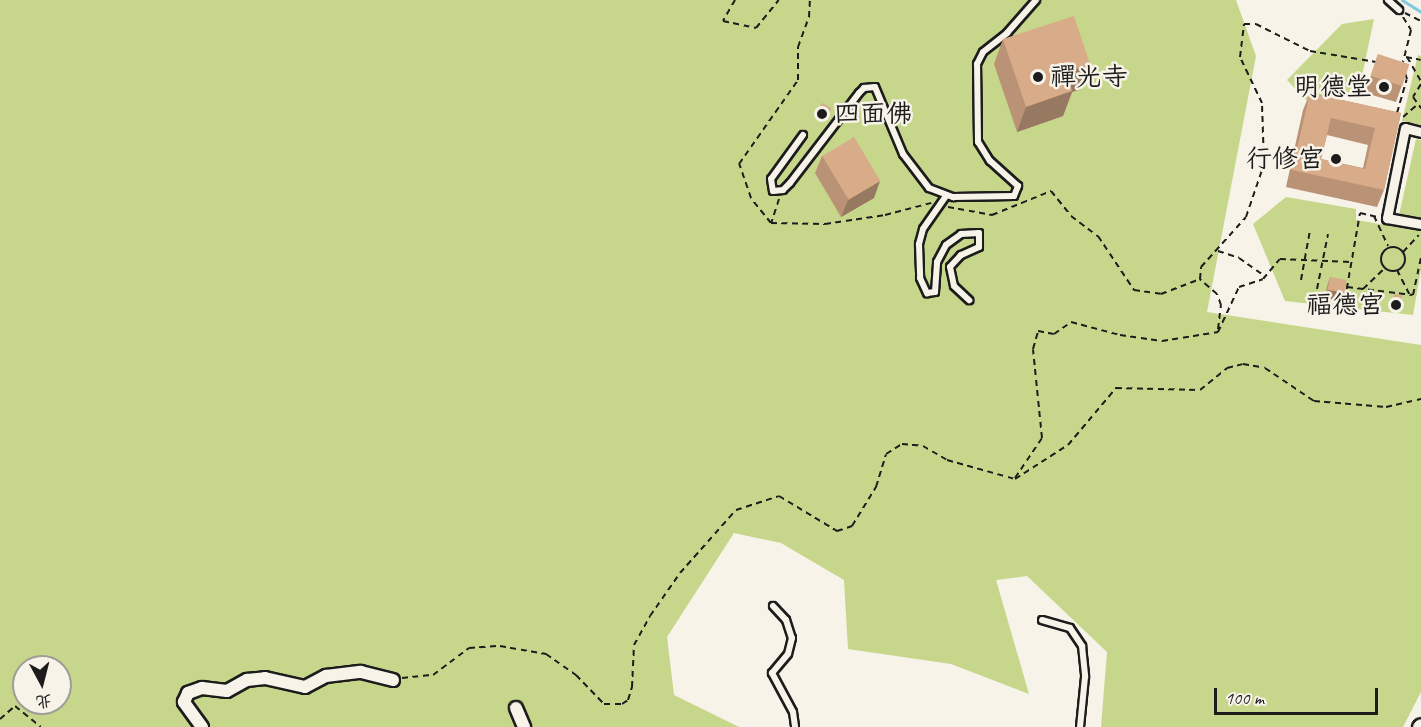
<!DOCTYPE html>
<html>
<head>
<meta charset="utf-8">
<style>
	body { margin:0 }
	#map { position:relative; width:1421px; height:727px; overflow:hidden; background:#f7f3e8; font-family:Caveat,"LXGW WenKai TC",sans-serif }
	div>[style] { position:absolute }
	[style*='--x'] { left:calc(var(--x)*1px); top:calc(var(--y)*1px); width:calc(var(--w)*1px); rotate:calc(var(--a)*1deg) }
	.green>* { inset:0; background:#c6d68a }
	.stream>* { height:3px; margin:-1.5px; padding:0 1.5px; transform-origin:1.5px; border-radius:1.5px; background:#7fc9df }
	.path>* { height:2px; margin-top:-1px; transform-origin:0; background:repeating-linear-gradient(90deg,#1c1c1c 0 6px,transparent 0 10.5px) }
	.path>.ring { margin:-1px; padding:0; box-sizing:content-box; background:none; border:2px solid #1c1c1c; border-radius:50% }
	.roads { filter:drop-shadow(2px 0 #1c1c1c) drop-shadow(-2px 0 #1c1c1c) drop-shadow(0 2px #1c1c1c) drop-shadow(0 -2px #1c1c1c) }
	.service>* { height:6px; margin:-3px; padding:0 3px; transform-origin:3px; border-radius:3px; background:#f7f3e8 }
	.pedestrian>* { height:9px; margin:-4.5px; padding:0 4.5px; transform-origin:4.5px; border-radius:4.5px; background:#f7f3e8 }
	.minor>* { height:12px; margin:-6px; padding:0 6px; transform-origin:6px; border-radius:6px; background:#f7f3e8 }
	.tertiary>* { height:15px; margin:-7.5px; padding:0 7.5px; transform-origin:7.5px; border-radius:7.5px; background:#f7f3e8 }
	.wall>* { inset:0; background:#ba9376 }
	.shaded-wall>* { inset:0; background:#977860 }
	.building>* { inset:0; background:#d8ab89; transform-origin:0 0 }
	.dots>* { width:16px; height:16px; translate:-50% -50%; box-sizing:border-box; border:3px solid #f7f3e8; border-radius:50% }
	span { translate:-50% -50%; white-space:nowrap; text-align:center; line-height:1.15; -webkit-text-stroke:5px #f7f3e8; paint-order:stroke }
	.poi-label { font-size:26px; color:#1c1c1c }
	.left { translate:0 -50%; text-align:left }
	.right { translate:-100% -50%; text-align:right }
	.north { position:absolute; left:12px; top:655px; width:60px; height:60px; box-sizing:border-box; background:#f7f3e8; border:2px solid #9f9d96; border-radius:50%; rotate:173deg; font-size:16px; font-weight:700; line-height:24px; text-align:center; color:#1c1c1c }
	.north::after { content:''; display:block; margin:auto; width:21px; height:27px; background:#1c1c1c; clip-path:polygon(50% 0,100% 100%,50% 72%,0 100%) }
	.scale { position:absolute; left:1214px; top:688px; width:164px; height:27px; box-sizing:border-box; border:3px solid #1c1c1c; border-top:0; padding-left:8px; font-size:18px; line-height:21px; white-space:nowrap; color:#1c1c1c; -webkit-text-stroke:4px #f7f3e8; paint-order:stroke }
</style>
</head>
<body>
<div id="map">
	<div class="green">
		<i style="clip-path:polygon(evenodd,0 0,1236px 0,1256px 56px,1207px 312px,1421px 345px,1421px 692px,1403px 727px,1101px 727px,1107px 652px,1027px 576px,996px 580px,1029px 694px,951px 664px,848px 649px,844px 580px,781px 543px,734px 533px,667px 637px,674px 695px,739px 727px,0 727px,0 0,24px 667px,60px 667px,60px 703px,24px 703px,24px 667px)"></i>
		<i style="clip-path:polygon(1374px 19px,1359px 90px,1306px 100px,1287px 80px,1342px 24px)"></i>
		<i style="clip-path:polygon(1418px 55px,1421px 56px,1421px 125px,1402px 121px)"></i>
		<i style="clip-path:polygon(1416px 139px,1421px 140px,1421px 219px,1399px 215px)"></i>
		<i style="clip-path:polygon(1286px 197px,1356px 209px,1356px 220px,1421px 231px,1421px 270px,1413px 315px,1285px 301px,1253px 224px)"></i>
	</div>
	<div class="stream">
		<i style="--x:1402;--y:0;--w:22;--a:32"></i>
	</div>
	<div class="path">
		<i style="--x:735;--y:0;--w:24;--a:120"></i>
		<i style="--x:723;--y:21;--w:34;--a:12"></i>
		<i style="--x:756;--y:28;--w:36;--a:-51"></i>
		<i style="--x:1405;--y:13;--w:18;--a:27"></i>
		<i style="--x:1403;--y:17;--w:15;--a:58"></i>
		<i style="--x:1411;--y:30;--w:33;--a:104"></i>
		<i style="--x:1406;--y:57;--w:15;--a:11"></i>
		<i style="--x:1407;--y:57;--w:28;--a:60"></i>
		<i style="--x:1421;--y:84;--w:15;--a:122"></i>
		<i style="--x:1413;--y:97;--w:14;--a:54"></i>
		<i style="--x:1397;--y:113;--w:35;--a:-74"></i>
		<i style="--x:1407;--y:79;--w:6;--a:-108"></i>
		<i style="--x:1403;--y:117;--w:18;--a:-41"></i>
		<i style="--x:779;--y:199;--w:25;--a:108"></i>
		<i style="--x:771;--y:223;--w:32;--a:-129"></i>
		<i style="--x:751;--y:198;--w:36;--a:-109"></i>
		<i style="--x:739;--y:164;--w:103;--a:-54.9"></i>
		<i style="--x:798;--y:80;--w:33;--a:-90"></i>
		<i style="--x:798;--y:47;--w:32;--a:-70"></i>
		<i style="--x:809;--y:17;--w:17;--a:-87"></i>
		<i style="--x:948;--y:207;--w:45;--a:10.3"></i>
		<i style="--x:992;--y:215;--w:64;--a:-22.1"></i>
		<i style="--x:1051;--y:191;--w:32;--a:51"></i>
		<i style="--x:1071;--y:216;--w:34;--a:37"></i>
		<i style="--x:1098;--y:236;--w:65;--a:56.3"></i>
		<i style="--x:1134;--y:290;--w:27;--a:8"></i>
		<i style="--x:1161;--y:294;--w:42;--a:-21"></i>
		<i style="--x:1374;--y:216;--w:33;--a:65"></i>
		<i style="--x:771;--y:223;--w:54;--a:1.1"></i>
		<i style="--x:825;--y:224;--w:61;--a:-8.5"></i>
		<i style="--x:885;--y:215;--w:48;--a:-14.6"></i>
		<i class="ring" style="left:1381px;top:247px;width:22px;height:22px"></i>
		<i style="--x:1218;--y:251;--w:22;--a:18"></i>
		<i style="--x:1239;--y:258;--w:32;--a:35"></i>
		<i style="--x:1403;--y:252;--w:23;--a:-47"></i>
		<i style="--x:1397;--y:270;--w:27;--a:63"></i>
		<i style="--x:1301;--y:280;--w:51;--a:-79.8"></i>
		<i style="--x:1347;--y:287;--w:66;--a:6.9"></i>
		<i style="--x:1413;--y:295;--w:39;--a:-78"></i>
		<i style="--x:1317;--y:289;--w:56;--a:-78.7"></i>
		<i style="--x:1363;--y:289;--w:30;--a:-44"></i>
		<i style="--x:1345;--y:299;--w:87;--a:-80.1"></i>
		<i style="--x:1360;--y:213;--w:18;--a:13"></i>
		<i style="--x:1218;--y:329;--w:24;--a:-83"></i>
		<i style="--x:1221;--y:305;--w:12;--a:-110"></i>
		<i style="--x:1217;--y:294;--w:23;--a:-139"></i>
		<i style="--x:1200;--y:279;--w:12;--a:-85"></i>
		<i style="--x:1201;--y:267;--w:67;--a:-48"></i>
		<i style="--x:1246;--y:217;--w:56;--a:-71.2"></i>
		<i style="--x:1264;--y:164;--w:61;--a:-91.9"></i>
		<i style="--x:1262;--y:103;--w:51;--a:-115.6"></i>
		<i style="--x:1240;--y:57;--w:33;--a:-83"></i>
		<i style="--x:1244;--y:24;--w:12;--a:0"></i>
		<i style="--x:1256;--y:24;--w:60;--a:26.6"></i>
		<i style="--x:1310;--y:51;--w:67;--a:9.5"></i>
		<i style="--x:1015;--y:478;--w:48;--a:-56"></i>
		<i style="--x:1042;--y:438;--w:89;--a:-95.8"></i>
		<i style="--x:1033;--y:349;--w:19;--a:-74"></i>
		<i style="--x:1038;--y:331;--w:16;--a:11"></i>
		<i style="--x:1054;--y:334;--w:21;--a:-35"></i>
		<i style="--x:1071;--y:322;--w:51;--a:14.9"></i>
		<i style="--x:1120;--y:335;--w:42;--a:8.1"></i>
		<i style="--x:1162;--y:341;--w:57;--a:-9.1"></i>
		<i style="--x:1218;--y:332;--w:50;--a:-65"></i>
		<i style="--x:1239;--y:287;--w:25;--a:-18"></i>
		<i style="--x:1263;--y:279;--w:26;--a:-50"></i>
		<i style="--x:1280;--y:259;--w:71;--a:2.4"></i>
		<i style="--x:402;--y:678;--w:31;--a:-6"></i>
		<i style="--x:433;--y:675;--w:45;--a:-36.9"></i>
		<i style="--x:469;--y:648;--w:31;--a:-4"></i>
		<i style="--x:500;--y:646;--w:47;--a:9.9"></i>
		<i style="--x:546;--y:654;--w:37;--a:35"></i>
		<i style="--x:576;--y:675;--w:40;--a:46"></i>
		<i style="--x:604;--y:704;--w:18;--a:0"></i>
		<i style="--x:622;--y:704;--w:7;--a:-34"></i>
		<i style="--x:628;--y:700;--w:14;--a:-73"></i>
		<i style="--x:632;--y:687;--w:42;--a:-87.3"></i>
		<i style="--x:634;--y:645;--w:33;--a:-61"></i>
		<i style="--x:650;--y:616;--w:52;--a:-55.1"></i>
		<i style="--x:680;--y:573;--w:84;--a:-48.4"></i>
		<i style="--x:736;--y:510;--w:45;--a:-18"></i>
		<i style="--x:779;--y:496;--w:68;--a:31.1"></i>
		<i style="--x:837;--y:531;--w:16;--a:-18"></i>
		<i style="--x:852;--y:526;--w:46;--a:-58.4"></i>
		<i style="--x:876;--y:487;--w:34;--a:-73"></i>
		<i style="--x:886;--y:454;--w:19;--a:-32"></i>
		<i style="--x:902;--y:444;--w:21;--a:5"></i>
		<i style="--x:923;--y:446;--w:28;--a:30"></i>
		<i style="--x:947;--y:460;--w:71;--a:15.6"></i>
		<i style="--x:1015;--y:479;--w:63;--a:-32.7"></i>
		<i style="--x:1068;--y:445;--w:75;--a:-49.9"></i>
		<i style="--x:1116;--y:388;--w:84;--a:1.4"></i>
		<i style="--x:1200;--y:390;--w:35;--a:-39"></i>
		<i style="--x:1227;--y:368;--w:16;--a:-14"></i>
		<i style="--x:1243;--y:364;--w:22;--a:10"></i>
		<i style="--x:1265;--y:368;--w:59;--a:34"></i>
		<i style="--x:1314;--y:401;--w:72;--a:4.8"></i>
		<i style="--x:1386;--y:407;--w:36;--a:-13"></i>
		<i style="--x:0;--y:719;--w:20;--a:-41"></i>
		<i style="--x:15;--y:706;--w:33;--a:39"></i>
	</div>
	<div class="roads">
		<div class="service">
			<i style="--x:1388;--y:0;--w:15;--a:42"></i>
			<i style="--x:803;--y:135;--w:54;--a:126"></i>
			<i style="--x:771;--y:179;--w:12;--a:81"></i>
			<i style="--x:773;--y:191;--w:10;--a:-6"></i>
			<i style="--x:783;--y:190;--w:10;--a:-45"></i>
			<i style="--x:790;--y:183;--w:113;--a:-52.5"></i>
			<i style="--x:859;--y:93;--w:7;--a:-45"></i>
			<i style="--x:864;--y:88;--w:11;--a:-5"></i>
			<i style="--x:875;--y:87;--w:73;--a:67.3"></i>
			<i style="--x:903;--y:154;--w:43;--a:52.6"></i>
			<i style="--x:929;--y:188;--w:26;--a:21"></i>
			<i style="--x:953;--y:197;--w:61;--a:-0.9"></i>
			<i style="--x:1014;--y:196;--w:11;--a:-68"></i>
			<i style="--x:1018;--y:186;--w:38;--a:-138"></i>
			<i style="--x:990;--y:161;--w:22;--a:-122"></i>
			<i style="--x:978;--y:142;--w:78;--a:-90.7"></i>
			<i style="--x:977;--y:64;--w:13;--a:-63"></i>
			<i style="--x:983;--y:52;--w:31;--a:-38"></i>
			<i style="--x:1007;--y:33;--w:44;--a:-48.7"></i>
			<i style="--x:946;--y:196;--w:40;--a:124.9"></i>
			<i style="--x:923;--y:229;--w:16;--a:105"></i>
			<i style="--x:919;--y:244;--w:34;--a:88"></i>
			<i style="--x:920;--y:278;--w:17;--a:65"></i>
			<i style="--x:927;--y:293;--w:8;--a:-7"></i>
			<i style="--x:935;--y:292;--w:30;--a:-86"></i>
			<i style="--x:937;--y:262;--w:19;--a:-62"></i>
			<i style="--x:946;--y:245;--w:19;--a:-36"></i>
			<i style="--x:961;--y:234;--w:18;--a:-3"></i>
			<i style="--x:979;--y:233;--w:14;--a:90"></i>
			<i style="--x:979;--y:247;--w:20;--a:156"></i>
			<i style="--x:961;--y:255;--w:16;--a:133"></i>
			<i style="--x:950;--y:267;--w:19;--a:78"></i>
			<i style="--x:954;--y:286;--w:21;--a:43"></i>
			<i style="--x:773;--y:606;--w:19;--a:47"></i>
			<i style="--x:786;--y:620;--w:19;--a:72"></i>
			<i style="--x:792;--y:638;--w:16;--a:104"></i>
			<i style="--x:788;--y:654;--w:25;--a:130"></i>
			<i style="--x:772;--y:673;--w:44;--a:61.7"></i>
			<i style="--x:793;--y:712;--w:15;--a:82"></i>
			<i style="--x:1042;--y:620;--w:29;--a:16"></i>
			<i style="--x:1070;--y:628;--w:22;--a:56"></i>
			<i style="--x:1082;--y:646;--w:31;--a:84"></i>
			<i style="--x:1085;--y:677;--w:50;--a:95.7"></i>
		</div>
		<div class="pedestrian">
			<i style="--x:1421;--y:132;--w:16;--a:-166"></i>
			<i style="--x:1405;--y:128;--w:92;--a:101.3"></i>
			<i style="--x:1387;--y:218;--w:35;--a:10"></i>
		</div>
		<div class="minor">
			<i style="--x:516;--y:708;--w:21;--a:67"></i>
			<i style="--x:202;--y:727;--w:31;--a:-126"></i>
			<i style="--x:184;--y:702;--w:10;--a:-66"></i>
			<i style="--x:188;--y:693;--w:15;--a:-20"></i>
			<i style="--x:202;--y:688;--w:25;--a:7"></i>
			<i style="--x:227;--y:691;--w:23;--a:-29"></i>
			<i style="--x:247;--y:680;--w:18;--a:-6"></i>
			<i style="--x:265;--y:678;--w:41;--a:12.7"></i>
			<i style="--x:305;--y:687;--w:24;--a:-28"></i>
			<i style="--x:326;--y:676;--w:35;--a:-7"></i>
			<i style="--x:361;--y:672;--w:33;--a:14"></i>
		</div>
		<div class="tertiary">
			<i style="--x:1420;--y:727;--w:1;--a:-45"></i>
		</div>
	</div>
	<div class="wall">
		<i style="clip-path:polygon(1003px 39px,1081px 89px,1072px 92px,1063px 116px,1017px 132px,994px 64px)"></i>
		<i style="clip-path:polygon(1378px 54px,1402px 85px,1396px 102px,1365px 93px)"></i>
		<i style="clip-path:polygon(evenodd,1310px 93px,1401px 113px,1384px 190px,1377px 207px,1286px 187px,1303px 110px,1310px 93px,1327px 135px,1368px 145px,1363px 168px,1321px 159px,1327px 135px)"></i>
		<i style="clip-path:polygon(831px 108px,825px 122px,815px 117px,817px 112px)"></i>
		<i style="clip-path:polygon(822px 156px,874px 198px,841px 217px,815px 173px)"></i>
		<i style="clip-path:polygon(1330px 277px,1345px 292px,1342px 301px,1325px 298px,1327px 286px)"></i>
		<i style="clip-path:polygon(1395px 294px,1400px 307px,1399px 312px,1391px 310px)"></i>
	</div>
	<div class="shaded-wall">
		<i style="clip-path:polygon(1090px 64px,1081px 89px,1072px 92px,1063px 116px,1017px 132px,1026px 107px,1066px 72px)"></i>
		<i style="clip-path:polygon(880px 181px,874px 198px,841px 217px,848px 200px)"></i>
		<i style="clip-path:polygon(1328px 290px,1345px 292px,1342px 301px,1325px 298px)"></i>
	</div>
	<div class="building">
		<i style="clip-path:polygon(1074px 16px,1090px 64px,1066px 72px,1072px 91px,1026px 107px,1003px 39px)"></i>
		<i style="left:1378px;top:54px;width:33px;height:23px;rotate:18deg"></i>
		<i style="clip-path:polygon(evenodd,1310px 93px,1401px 113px,1384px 190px,1292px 170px,1310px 93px,1331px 118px,1375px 128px,1365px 169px,1321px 159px,1331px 118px)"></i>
		<i style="left:822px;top:103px;width:10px;height:10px;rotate:29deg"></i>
		<i style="left:854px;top:137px;width:51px;height:37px;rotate:59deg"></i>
		<i style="left:1330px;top:277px;width:17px;height:13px;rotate:10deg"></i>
		<i style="left:1395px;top:294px;width:7px;height:12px;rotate:8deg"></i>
	</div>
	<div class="dots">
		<i style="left:1038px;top:77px;background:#1c1c1c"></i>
		<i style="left:1384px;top:87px;background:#1c1c1c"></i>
		<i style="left:822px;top:114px;background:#1c1c1c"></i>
		<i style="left:1336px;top:159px;background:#1c1c1c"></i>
		<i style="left:1396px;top:305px;background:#1c1c1c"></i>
	</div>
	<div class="poi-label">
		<span class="left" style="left:1050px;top:77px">禪光寺</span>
		<span class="right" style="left:1372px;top:87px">明德堂</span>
		<span class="left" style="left:834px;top:114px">四面佛</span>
		<span class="right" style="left:1324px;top:159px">行修宮</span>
		<span class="right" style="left:1384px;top:305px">福德宮</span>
	</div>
	<div class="north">北</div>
	<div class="scale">100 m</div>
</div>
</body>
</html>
